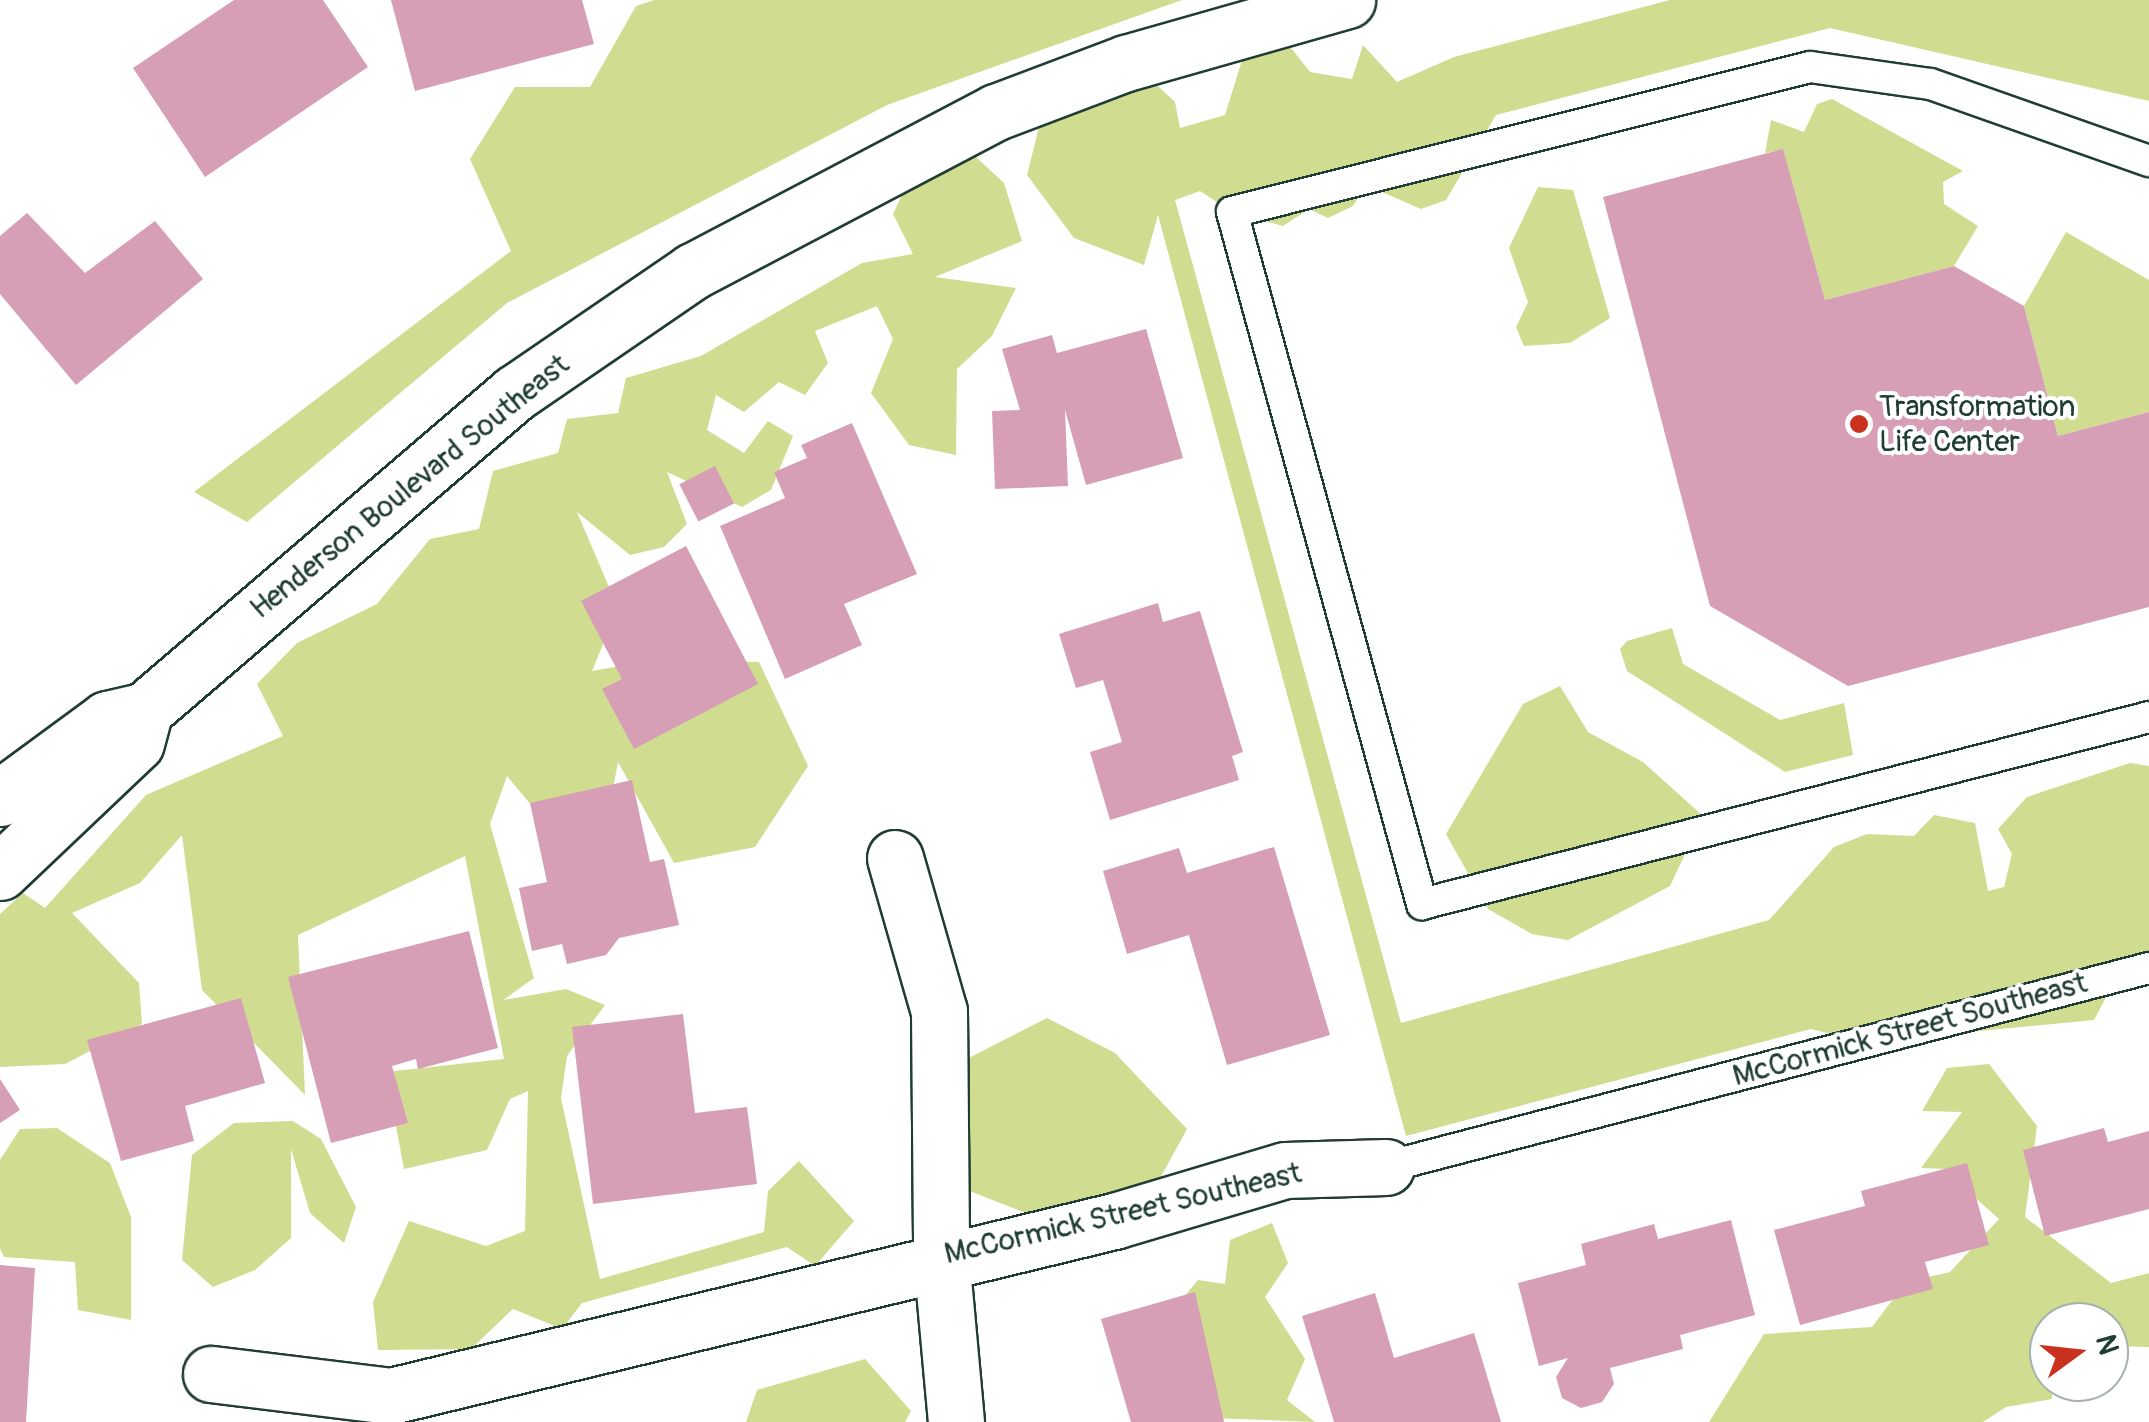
<!DOCTYPE html>
<html>
<head>
<meta charset="utf-8">
<style>
	body { margin:0 }
	#map { position:relative; width:2149px; height:1422px; overflow:hidden; background:#fff; font-family:Pangolin,sans-serif }
	div>[style] { position:absolute }
	[style*='--x'] { left:calc(var(--x)*1px); top:calc(var(--y)*1px); width:calc(var(--w)*1px); rotate:calc(var(--a)*1deg) }
	.green>* { inset:0; background:#d0dc8f }
	.building>* { inset:0; background:#d69fb5; transform-origin:0 0 }
	.roads { filter:drop-shadow(2px 0 #1f3d34) drop-shadow(-2px 0 #1f3d34) drop-shadow(0 2px #1f3d34) drop-shadow(0 -2px #1f3d34) }
	.lane>* { height:30px; margin:-15px; padding:0 15px; transform-origin:15px; border-radius:15px; background:#fff }
	.street>* { height:55px; margin:-27.5px; padding:0 27.5px; transform-origin:27.5px; border-radius:27.5px; background:#fff }
	.secondary>* { height:55px; margin:-27.5px; padding:0 27.5px; transform-origin:27.5px; border-radius:27.5px; background:#fff }
	.dots>* { width:28px; height:28px; translate:-50% -50%; box-sizing:border-box; border:5px solid #fff; border-radius:50% }
	span { translate:-50% -50%; white-space:nowrap; text-align:center; line-height:1.15; -webkit-text-stroke:8px #fff; paint-order:stroke }
	.poi-label { font-size:30px; color:#1f3d34 }
	.left { translate:0 -50%; text-align:left }
	.street-label { font-size:30px; color:#1f3d34 }
	.north { position:absolute; left:2029px; top:1302px; width:100px; height:100px; box-sizing:border-box; background:#fff; border:2px solid #a5b1ae; border-radius:50%; rotate:75deg; font-size:28px; font-weight:700; line-height:40px; text-align:center; color:#1f3d34 }
	.north::after { content:''; display:block; margin:auto; width:35px; height:45px; background:#c8321e; clip-path:polygon(50% 0,100% 100%,50% 72%,0 100%) }
</style>
</head>
<body>
<div id="map">
	<div class="green">
		<i style="clip-path:polygon(654px 0,1182px 0,887px 105px,507px 303px,247px 522px,194px 492px,511px 251px,470px 159px,515px 87px,590px 87px,636px 6px)"></i>
		<i style="clip-path:polygon(1670px 0,2149px 0,2149px 101px,1830px 28px,1496px 115px,1446px 200px,1421px 209px,1366px 185px,1353px 206px,1328px 218px,1309px 209px,1283px 226px,1232px 212px,1200px 191px,1175px 200px,1401px 1023px,1769px 920px,1834px 847px,1867px 834px,1914px 836px,1934px 815px,1975px 823px,1988px 891px,2004px 887px,2012px 854px,1998px 829px,2027px 797px,2130px 763px,2149px 766px,2149px 984px,2112px 986px,2094px 1020px,1864px 1042px,1811px 1029px,1406px 1136px,1158px 215px,1144px 265px,1074px 238px,1027px 175px,1040px 123px,1144px 73px,1175px 102px,1180px 128px,1225px 115px,1249px 38px,1270px 21px,1310px 72px,1352px 79px,1363px 45px,1397px 82px,1454px 57px)"></i>
		<i style="clip-path:polygon(1832px 99px,1963px 171px,1943px 182px,1944px 204px,1978px 226px,1954px 266px,1825px 300px,1783px 150px,1765px 153px,1771px 120px,1804px 132px,1817px 104px)"></i>
		<i style="clip-path:polygon(963px 145px,1004px 183px,1022px 241px,935px 277px,1016px 288px,992px 336px,957px 369px,956px 455px,909px 445px,871px 393px,893px 339px,877px 306px,815px 331px,828px 363px,805px 395px,779px 382px,744px 412px,716px 395px,707px 430px,744px 453px,768px 421px,793px 436px,771px 490px,742px 507px,667px 472px,687px 524px,664px 547px,630px 555px,577px 512px,618px 608px,592px 671px,652px 660px,759px 662px,808px 766px,755px 847px,674px 863px,618px 762px,612px 794px,547px 824px,507px 776px,490px 824px,534px 978px,503px 1000px,566px 989px,605px 1005px,567px 1056px,561px 1098px,600px 1279px,764px 1232px,768px 1191px,799px 1161px,854px 1221px,815px 1266px,787px 1247px,582px 1303px,562px 1329px,513px 1309px,471px 1349px,378px 1350px,373px 1302px,409px 1221px,486px 1246px,525px 1231px,528px 1091px,510px 1099px,487px 1150px,404px 1169px,386px 1072px,504px 1059px,465px 856px,298px 935px,305px 1095px,202px 990px,182px 835px,140px 883px,72px 913px,139px 983px,142px 1024px,65px 1064px,0 1067px,0 914px,23px 893px,45px 908px,146px 795px,283px 736px,257px 684px,297px 643px,377px 604px,430px 539px,479px 529px,493px 471px,558px 453px,567px 419px,618px 413px,626px 378px,701px 356px,862px 263px,913px 254px,893px 214px,920px 156px)"></i>
		<i style="clip-path:polygon(1538px 187px,1573px 190px,1610px 318px,1570px 343px,1524px 346px,1516px 327px,1528px 302px,1509px 248px)"></i>
		<i style="clip-path:polygon(2066px 232px,2149px 280px,2149px 412px,2058px 436px,2024px 306px)"></i>
		<i style="clip-path:polygon(1672px 628px,1683px 664px,1780px 720px,1844px 703px,1853px 755px,1785px 772px,1627px 671px,1620px 649px,1627px 641px)"></i>
		<i style="clip-path:polygon(1560px 686px,1588px 732px,1643px 762px,1703px 816px,1670px 886px,1568px 940px,1532px 934px,1488px 909px,1446px 834px,1523px 704px)"></i>
		<i style="clip-path:polygon(1047px 1018px,1115px 1053px,1187px 1129px,1146px 1204px,1031px 1215px,957px 1186px,961px 1062px)"></i>
		<i style="clip-path:polygon(1989px 1064px,2037px 1126px,2025px 1217px,2111px 1283px,2149px 1273px,2149px 1347px,2109px 1346px,2109px 1322px,2049px 1322px,2052px 1399px,2006px 1407px,1983px 1422px,1709px 1422px,1764px 1334px,1872px 1327px,1906px 1282px,1950px 1272px,1999px 1219px,1963px 1187px,1968px 1170px,1921px 1168px,1962px 1112px,1922px 1111px,1947px 1068px)"></i>
		<i style="clip-path:polygon(293px 1121px,321px 1139px,356px 1207px,344px 1243px,310px 1213px,291px 1149px,291px 1238px,255px 1270px,213px 1287px,182px 1260px,192px 1155px,234px 1123px)"></i>
		<i style="clip-path:polygon(57px 1128px,110px 1163px,131px 1217px,131px 1320px,78px 1310px,75px 1262px,4px 1257px,0 1248px,0 1160px,20px 1129px)"></i>
		<i style="clip-path:polygon(1272px 1223px,1288px 1263px,1265px 1297px,1305px 1359px,1287px 1400px,1315px 1422px,1214px 1418px,1148px 1340px,1198px 1280px,1225px 1284px,1230px 1240px)"></i>
		<i style="clip-path:polygon(865px 1359px,911px 1411px,905px 1422px,746px 1422px,757px 1390px)"></i>
	</div>
	<div class="building">
		<i style="clip-path:polygon(234px 0,323px 0,368px 67px,205px 177px,133px 68px)"></i>
		<i style="clip-path:polygon(391px 0,582px 0,594px 44px,415px 91px)"></i>
		<i style="clip-path:polygon(1783px 149px,1825px 300px,1954px 266px,2024px 306px,2058px 436px,2149px 412px,2149px 607px,1848px 686px,1710px 606px,1603px 197px)"></i>
		<i style="clip-path:polygon(27px 213px,85px 273px,155px 221px,203px 279px,76px 385px,0 294px,0 236px)"></i>
		<i style="clip-path:polygon(1146px 329px,1183px 458px,1086px 485px,1065px 410px,1068px 486px,995px 489px,992px 411px,1020px 410px,1002px 349px,1052px 335px,1057px 353px)"></i>
		<i style="clip-path:polygon(852px 423px,917px 574px,844px 604px,862px 645px,785px 679px,720px 526px,785px 498px,774px 472px,807px 458px,801px 445px)"></i>
		<i style="left:715px;top:466px;width:42px;height:40px;rotate:63deg"></i>
		<i style="clip-path:polygon(686px 546px,758px 684px,634px 749px,602px 689px,622px 679px,581px 601px)"></i>
		<i style="clip-path:polygon(1158px 603px,1163px 622px,1200px 611px,1243px 752px,1232px 756px,1239px 780px,1110px 820px,1090px 752px,1122px 742px,1103px 680px,1076px 688px,1059px 634px)"></i>
		<i style="clip-path:polygon(632px 780px,650px 862px,664px 859px,679px 925px,619px 938px,606px 955px,567px 964px,562px 944px,532px 951px,519px 888px,547px 882px,530px 803px)"></i>
		<i style="clip-path:polygon(1274px 847px,1330px 1035px,1227px 1065px,1189px 935px,1127px 954px,1103px 871px,1179px 848px,1187px 873px)"></i>
		<i style="clip-path:polygon(469px 931px,498px 1048px,418px 1069px,416px 1059px,392px 1066px,408px 1123px,331px 1143px,288px 977px)"></i>
		<i style="clip-path:polygon(241px 998px,265px 1083px,185px 1106px,194px 1141px,121px 1161px,87px 1040px)"></i>
		<i style="clip-path:polygon(683px 1014px,695px 1113px,747px 1107px,757px 1184px,593px 1204px,572px 1027px)"></i>
		<i style="clip-path:polygon(0 1079px,20px 1110px,0 1123px)"></i>
		<i style="clip-path:polygon(2104px 1128px,2108px 1142px,2149px 1131px,2149px 1209px,2045px 1236px,2023px 1150px)"></i>
		<i style="clip-path:polygon(1967px 1163px,1989px 1245px,1925px 1262px,1933px 1289px,1800px 1325px,1774px 1230px,1865px 1206px,1861px 1191px)"></i>
		<i style="clip-path:polygon(1731px 1220px,1755px 1315px,1680px 1335px,1683px 1349px,1610px 1368px,1614px 1384px,1602px 1402px,1581px 1408px,1562px 1398px,1556px 1377px,1568px 1358px,1539px 1366px,1518px 1283px,1586px 1265px,1581px 1244px,1654px 1224px,1658px 1239px)"></i>
		<i style="clip-path:polygon(0 1265px,35px 1268px,26px 1422px,0 1422px)"></i>
		<i style="clip-path:polygon(1195px 1292px,1224px 1422px,1131px 1422px,1101px 1319px)"></i>
		<i style="clip-path:polygon(1375px 1293px,1394px 1358px,1474px 1333px,1501px 1422px,1334px 1422px,1302px 1316px)"></i>
	</div>
	<div class="roads">
		<div class="lane">
			<i style="--x:2149;--y:161;--w:232;--a:-160.6"></i>
			<i style="--x:1930;--y:84;--w:121;--a:-171.9"></i>
			<i style="--x:1810;--y:67;--w:596;--a:165.92"></i>
			<i style="--x:1232;--y:212;--w:718;--a:74.65"></i>
			<i style="--x:1422;--y:904;--w:751;--a:-14.42"></i>
			<i style="--x:1386;--y:1167;--w:789;--a:-14.62"></i>
		</div>
		<div class="street">
			<i style="--x:895;--y:858;--w:159;--a:74"></i>
			<i style="--x:939;--y:1011;--w:246;--a:89.5"></i>
			<i style="--x:941;--y:1257;--w:166;--a:84.8"></i>
			<i style="--x:211;--y:1374;--w:181;--a:7"></i>
			<i style="--x:391;--y:1396;--w:744;--a:-13.61"></i>
			<i style="--x:1114;--y:1221;--w:178;--a:-16.6"></i>
			<i style="--x:1285;--y:1170;--w:101;--a:-1.7"></i>
		</div>
		<div class="secondary">
			<i style="--x:0;--y:798;--w:133;--a:-36.4"></i>
			<i style="--x:107;--y:719;--w:39;--a:-13"></i>
			<i style="--x:145;--y:710;--w:487;--a:-40.6"></i>
			<i style="--x:515;--y:393;--w:216;--a:-34.4"></i>
			<i style="--x:693;--y:271;--w:342;--a:-27.7"></i>
			<i style="--x:996;--y:112;--w:139;--a:-20.7"></i>
			<i style="--x:1126;--y:63;--w:230;--a:-15.9"></i>
			<i style="--x:0;--y:872;--w:187;--a:-43.5"></i>
			<i style="--x:136;--y:743;--w:34;--a:-75"></i>
		</div>
	</div>
	<div class="dots">
		<i style="left:1859px;top:424px;background:#c8321e"></i>
	</div>
	<div class="poi-label">
		<span class="left" style="left:1879px;top:424px">Transformation<br>Life Center</span>
	</div>
	<div class="street-label">
		<span style="left:410px;top:487px;rotate:-39deg">Henderson Boulevard Southeast</span>
		<span style="left:1910px;top:1030px;rotate:-15deg">McCormick Street Southeast</span>
		<span style="left:1123px;top:1214px;rotate:-13deg">McCormick Street Southeast</span>
	</div>
	<div class="north">N</div>
</div>
</body>
</html>
